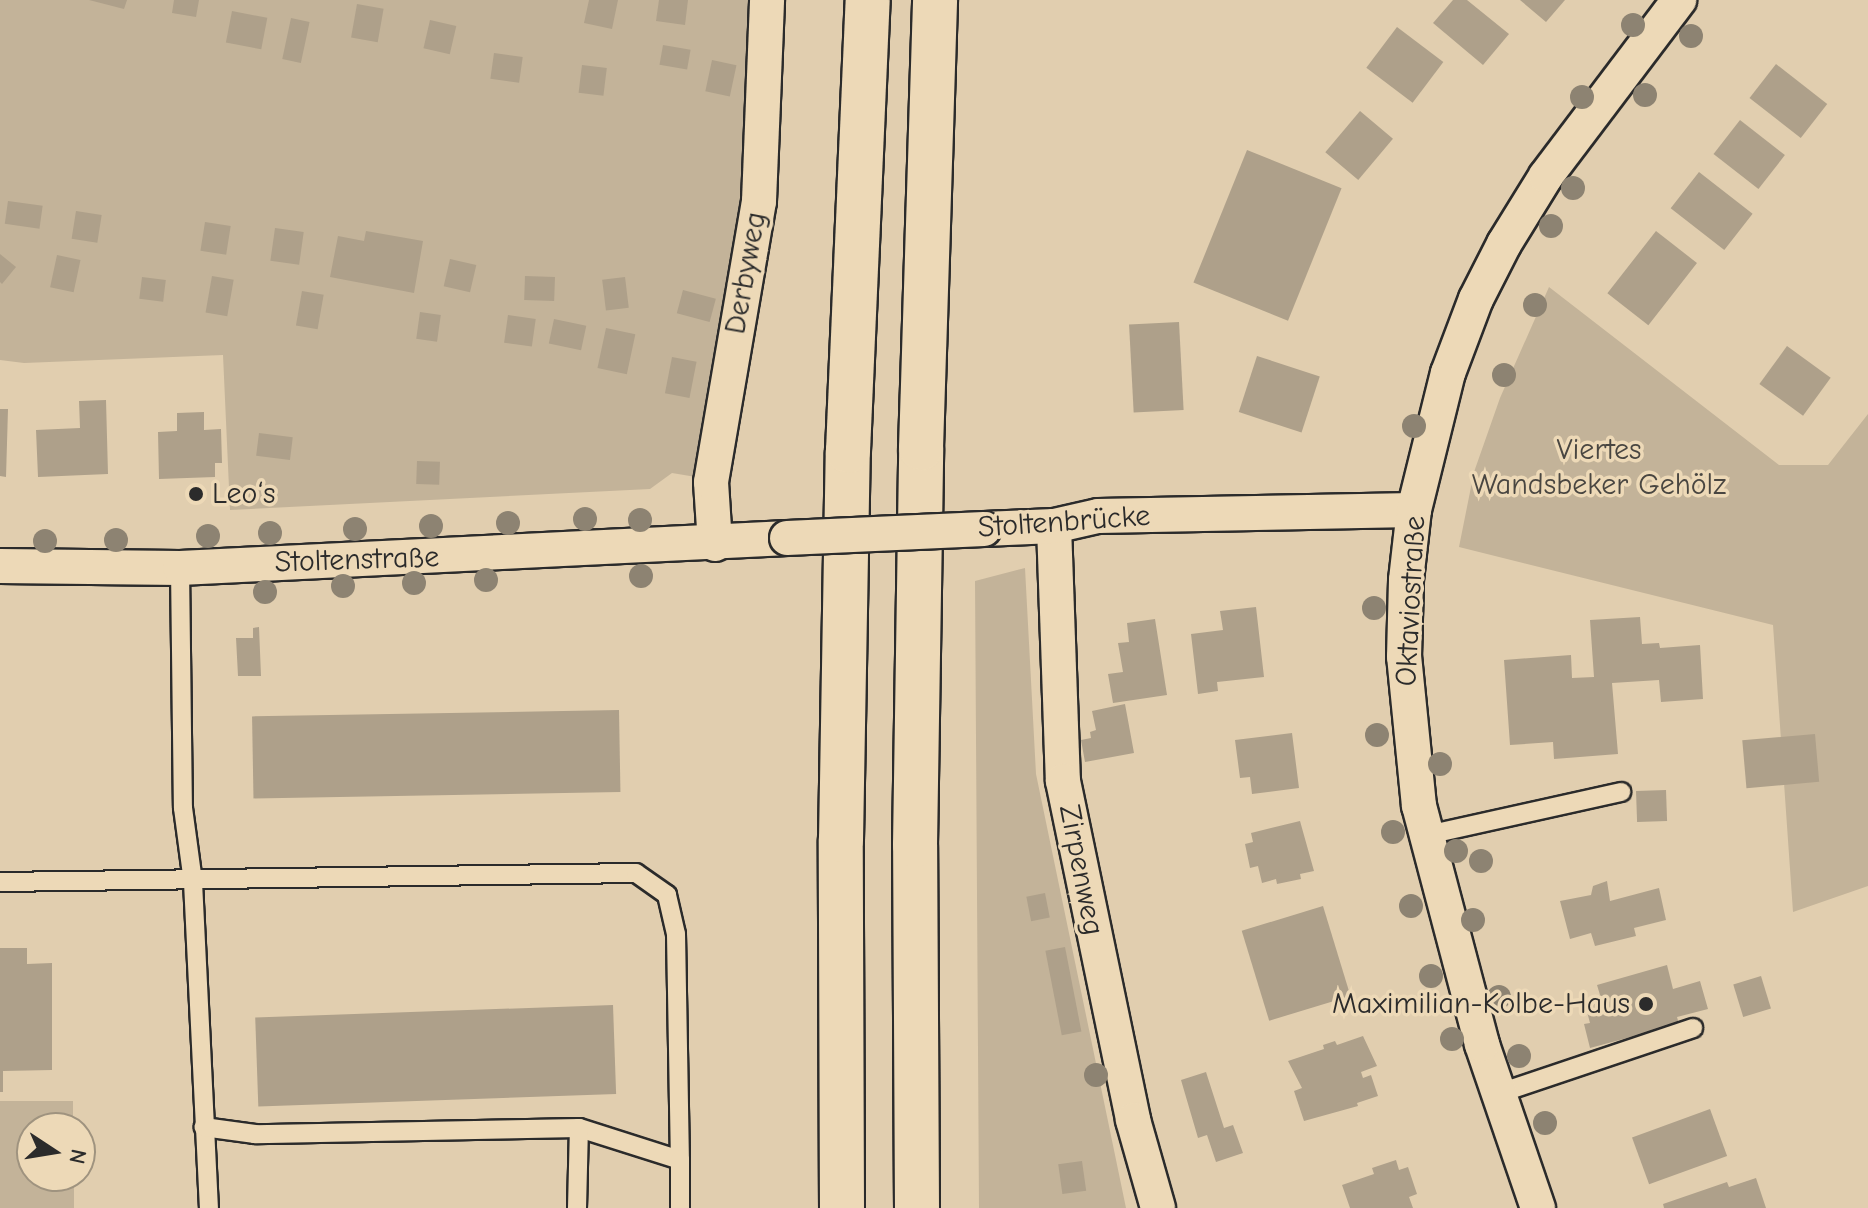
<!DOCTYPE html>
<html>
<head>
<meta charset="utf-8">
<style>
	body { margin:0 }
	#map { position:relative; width:1868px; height:1208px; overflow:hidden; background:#e1ceaf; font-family:"Comic Neue",sans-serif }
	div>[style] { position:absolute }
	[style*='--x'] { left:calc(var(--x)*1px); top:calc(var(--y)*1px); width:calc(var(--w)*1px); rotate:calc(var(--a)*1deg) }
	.green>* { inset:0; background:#c3b399 }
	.building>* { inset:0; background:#aea08a; transform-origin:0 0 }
	.roads { filter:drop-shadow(2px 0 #2b2b2b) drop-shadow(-2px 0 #2b2b2b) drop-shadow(0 2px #2b2b2b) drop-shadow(0 -2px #2b2b2b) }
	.lane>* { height:18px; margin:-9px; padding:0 9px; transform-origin:9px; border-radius:9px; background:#edd9b7 }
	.street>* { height:34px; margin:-17px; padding:0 17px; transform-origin:17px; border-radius:17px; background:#edd9b7 }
	.highway>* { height:44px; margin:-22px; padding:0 22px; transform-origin:22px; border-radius:22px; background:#edd9b7 }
	.bridges { filter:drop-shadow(2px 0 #2b2b2b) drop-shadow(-2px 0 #2b2b2b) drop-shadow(0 2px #2b2b2b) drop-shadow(0 -2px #2b2b2b) }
	.street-bridge>* { height:34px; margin:-17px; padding:0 17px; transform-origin:17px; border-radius:17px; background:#edd9b7 }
	.trees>* { width:24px; height:24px; margin:-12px; border-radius:50%; background:#8d8372 }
	.dots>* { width:22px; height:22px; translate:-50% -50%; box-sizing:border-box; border:4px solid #edd9b7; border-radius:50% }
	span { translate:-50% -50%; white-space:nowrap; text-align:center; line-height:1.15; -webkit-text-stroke:7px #edd9b7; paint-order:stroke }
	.street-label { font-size:30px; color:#2b2b2b }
	.park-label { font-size:30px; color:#494641 }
	.poi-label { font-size:30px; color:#2b2b2b }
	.left { translate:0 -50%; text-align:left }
	.right { translate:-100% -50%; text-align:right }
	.north { position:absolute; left:16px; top:1112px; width:80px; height:80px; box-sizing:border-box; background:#edd9b7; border:2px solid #9f937f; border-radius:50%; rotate:102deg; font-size:22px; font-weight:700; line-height:32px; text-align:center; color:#2b2b2b }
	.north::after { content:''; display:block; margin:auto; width:28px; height:36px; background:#2b2b2b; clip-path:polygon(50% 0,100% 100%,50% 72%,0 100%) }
</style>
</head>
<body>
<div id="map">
	<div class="green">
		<i style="clip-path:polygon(0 0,759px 0,748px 206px,696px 477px,672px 473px,650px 489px,230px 510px,223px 355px,24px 363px,0 360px)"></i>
		<i style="clip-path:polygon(1549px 287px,1779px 465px,1828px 465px,1868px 414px,1868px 886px,1793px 912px,1773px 625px,1459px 547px,1474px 472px,1500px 398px)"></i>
		<i style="clip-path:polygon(1025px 568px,1036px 774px,1126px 1208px,979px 1208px,975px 581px)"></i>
		<i style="clip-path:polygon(0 1101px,73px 1101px,73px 1128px,32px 1128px,32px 1176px,74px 1176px,74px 1208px,0 1208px)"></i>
	</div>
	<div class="building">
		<i style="clip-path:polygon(89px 0,127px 0,124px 9px)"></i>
		<i style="clip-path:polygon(174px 0,199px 0,196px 17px,172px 13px)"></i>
		<i style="clip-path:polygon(589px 0,618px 0,612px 29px,584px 23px)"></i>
		<i style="clip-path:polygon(659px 0,688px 0,685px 25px,656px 21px)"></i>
		<i style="clip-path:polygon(1453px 0,1467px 0,1509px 34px,1483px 65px,1433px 23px)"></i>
		<i style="clip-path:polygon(1520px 0,1565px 0,1546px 22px)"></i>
		<i style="left:357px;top:4px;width:27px;height:34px;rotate:10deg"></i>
		<i style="left:232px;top:11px;width:36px;height:32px;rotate:11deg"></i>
		<i style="left:291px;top:18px;width:19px;height:42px;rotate:12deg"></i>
		<i style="left:430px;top:20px;width:27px;height:29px;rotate:13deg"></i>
		<i style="left:1397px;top:27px;width:58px;height:51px;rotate:37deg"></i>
		<i style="left:663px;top:45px;width:28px;height:20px;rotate:10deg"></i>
		<i style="left:494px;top:53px;width:29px;height:26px;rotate:8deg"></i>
		<i style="left:712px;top:60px;width:25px;height:32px;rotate:12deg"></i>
		<i style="left:1776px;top:64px;width:65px;height:43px;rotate:38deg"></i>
		<i style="left:582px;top:65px;width:25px;height:28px;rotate:7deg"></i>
		<i style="left:1360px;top:111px;width:43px;height:54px;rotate:40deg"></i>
		<i style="left:1740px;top:120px;width:57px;height:43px;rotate:38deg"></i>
		<i style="left:1247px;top:150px;width:102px;height:143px;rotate:22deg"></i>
		<i style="left:1699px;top:172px;width:68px;height:46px;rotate:38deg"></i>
		<i style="left:8px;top:201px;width:35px;height:23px;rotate:8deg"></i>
		<i style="left:76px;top:211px;width:26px;height:28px;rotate:9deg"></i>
		<i style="left:205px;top:222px;width:26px;height:29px;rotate:9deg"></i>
		<i style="left:275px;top:228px;width:29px;height:33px;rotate:8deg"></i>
		<i style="clip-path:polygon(366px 231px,423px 241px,414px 293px,330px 277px,338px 236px,364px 241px)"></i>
		<i style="left:1656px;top:231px;width:52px;height:79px;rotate:38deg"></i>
		<i style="clip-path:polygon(0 254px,16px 267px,2px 284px,0 282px)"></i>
		<i style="left:57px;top:255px;width:24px;height:33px;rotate:12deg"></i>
		<i style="left:450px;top:259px;width:27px;height:28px;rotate:13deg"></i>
		<i style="left:212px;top:276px;width:22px;height:37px;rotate:10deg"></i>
		<i style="left:525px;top:276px;width:30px;height:24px;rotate:2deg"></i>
		<i style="left:142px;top:277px;width:24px;height:22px;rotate:7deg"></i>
		<i style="left:625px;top:277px;width:31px;height:23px;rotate:83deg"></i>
		<i style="left:683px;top:290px;width:34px;height:24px;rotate:15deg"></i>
		<i style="left:302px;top:291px;width:22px;height:35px;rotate:10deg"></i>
		<i style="left:420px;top:312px;width:21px;height:27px;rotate:8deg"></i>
		<i style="left:508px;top:315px;width:28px;height:28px;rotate:8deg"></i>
		<i style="left:554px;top:319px;width:33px;height:25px;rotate:12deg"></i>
		<i style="left:1179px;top:322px;width:88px;height:50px;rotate:87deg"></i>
		<i style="left:606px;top:328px;width:30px;height:41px;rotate:12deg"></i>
		<i style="left:1787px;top:346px;width:54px;height:47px;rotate:36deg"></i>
		<i style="left:1257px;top:356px;width:66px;height:59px;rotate:18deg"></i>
		<i style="left:672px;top:357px;width:25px;height:37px;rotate:11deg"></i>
		<i style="clip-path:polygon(106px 400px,108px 474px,38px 477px,36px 430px,80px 428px,79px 401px)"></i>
		<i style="clip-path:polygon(0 409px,8px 409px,6px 477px,0 476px)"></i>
		<i style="clip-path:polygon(204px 412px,204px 430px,221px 429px,222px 463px,215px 463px,215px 477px,159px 479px,158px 432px,177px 431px,177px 413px)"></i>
		<i style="left:259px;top:433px;width:34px;height:23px;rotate:7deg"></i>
		<i style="left:417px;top:461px;width:23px;height:23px;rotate:2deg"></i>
		<i style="clip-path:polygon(1256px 607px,1264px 677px,1217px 682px,1218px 691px,1198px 694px,1191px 634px,1223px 630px,1220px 611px)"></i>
		<i style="clip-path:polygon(1640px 617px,1642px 644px,1659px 643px,1660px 648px,1700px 645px,1703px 699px,1661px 702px,1659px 680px,1612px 683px,1618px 754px,1554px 759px,1553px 742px,1510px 745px,1504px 660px,1571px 655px,1572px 678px,1594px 677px,1590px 620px)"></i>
		<i style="clip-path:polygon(1155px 619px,1167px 695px,1113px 703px,1108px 674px,1123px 672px,1118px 643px,1129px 642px,1127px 623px)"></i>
		<i style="clip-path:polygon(259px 627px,261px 676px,238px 676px,236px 638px,253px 638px,253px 628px)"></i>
		<i style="clip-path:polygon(1125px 704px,1134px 753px,1085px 762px,1081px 740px,1091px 738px,1090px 732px,1096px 730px,1092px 711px)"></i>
		<i style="left:619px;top:710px;width:82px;height:367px;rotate:89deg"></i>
		<i style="clip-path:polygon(1292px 733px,1299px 788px,1252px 794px,1250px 777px,1240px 778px,1235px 740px)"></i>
		<i style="left:1815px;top:734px;width:48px;height:73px;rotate:85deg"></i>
		<i style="left:1666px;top:790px;width:31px;height:30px;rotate:88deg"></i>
		<i style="clip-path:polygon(1300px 821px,1314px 871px,1300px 874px,1301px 879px,1277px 884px,1276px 879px,1262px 883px,1258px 866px,1250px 868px,1245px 844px,1253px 842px,1251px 833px)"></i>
		<i style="clip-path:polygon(1607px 881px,1610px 901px,1659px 888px,1666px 920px,1634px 928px,1636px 936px,1595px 946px,1591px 933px,1570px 939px,1560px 901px,1591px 895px,1593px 886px)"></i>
		<i style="left:1045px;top:893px;width:25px;height:19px;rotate:79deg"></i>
		<i style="left:1323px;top:906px;width:94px;height:85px;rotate:73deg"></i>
		<i style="left:1065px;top:947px;width:86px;height:20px;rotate:79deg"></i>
		<i style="clip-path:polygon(0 948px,27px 948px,27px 964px,52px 963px,52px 1070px,3px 1071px,3px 1092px,0 1092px)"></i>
		<i style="clip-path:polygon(1667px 965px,1673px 989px,1700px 981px,1708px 1009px,1677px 1017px,1679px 1024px,1590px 1048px,1584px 1024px,1590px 1023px,1584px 1000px,1600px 995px,1597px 985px)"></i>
		<i style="left:1761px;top:976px;width:34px;height:29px;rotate:73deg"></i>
		<i style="left:613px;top:1005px;width:89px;height:358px;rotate:88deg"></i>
		<i style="clip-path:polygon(1363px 1036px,1377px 1066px,1361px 1072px,1363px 1078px,1371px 1075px,1378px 1096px,1357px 1103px,1358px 1106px,1304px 1121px,1294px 1091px,1302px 1088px,1288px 1061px,1324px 1049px,1323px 1045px,1335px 1041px,1337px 1045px)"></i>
		<i style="clip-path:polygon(1206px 1072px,1224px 1128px,1233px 1125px,1243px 1153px,1216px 1162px,1207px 1135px,1198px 1138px,1181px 1080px)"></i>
		<i style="left:1710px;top:1109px;width:50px;height:83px;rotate:70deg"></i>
		<i style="clip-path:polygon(1396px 1160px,1399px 1170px,1408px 1167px,1417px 1194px,1409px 1197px,1413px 1208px,1350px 1208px,1342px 1185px,1374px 1174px,1372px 1168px)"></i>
		<i style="left:1082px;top:1161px;width:30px;height:24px;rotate:82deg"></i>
		<i style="clip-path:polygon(1756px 1178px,1766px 1208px,1664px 1208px,1663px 1204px,1727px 1182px,1729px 1187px)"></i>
	</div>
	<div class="roads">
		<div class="lane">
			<i style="--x:180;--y:568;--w:240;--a:89.3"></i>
			<i style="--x:183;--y:808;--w:75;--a:82.3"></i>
			<i style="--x:193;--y:882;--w:326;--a:87.2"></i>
			<i style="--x:1427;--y:835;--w:199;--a:-12.5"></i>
			<i style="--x:0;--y:882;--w:636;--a:-0.81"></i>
			<i style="--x:636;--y:873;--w:38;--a:35"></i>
			<i style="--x:667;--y:895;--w:40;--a:77"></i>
			<i style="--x:676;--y:934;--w:226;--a:89"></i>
			<i style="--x:680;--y:1160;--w:106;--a:-162.4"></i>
			<i style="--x:579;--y:1128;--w:324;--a:178.9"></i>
			<i style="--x:255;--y:1134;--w:52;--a:-172.3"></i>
			<i style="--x:1497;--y:1094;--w:207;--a:-18.6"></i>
			<i style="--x:680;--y:1160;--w:48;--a:90"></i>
			<i style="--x:577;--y:1208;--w:80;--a:-88.6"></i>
		</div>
		<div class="street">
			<i style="--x:1054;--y:526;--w:255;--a:88"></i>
			<i style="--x:1063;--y:781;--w:346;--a:78.3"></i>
			<i style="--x:1133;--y:1120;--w:91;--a:74.1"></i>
			<i style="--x:984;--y:529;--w:70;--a:-2.5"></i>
			<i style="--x:1054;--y:526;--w:45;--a:-12.8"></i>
			<i style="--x:1098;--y:516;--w:316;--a:-1.1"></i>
			<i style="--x:715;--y:544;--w:62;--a:-93.7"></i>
			<i style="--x:711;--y:482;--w:285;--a:-80.3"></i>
			<i style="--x:759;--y:201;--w:201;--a:-87.7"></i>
			<i style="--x:0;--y:566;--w:180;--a:0.6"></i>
			<i style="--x:180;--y:568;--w:608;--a:-2.83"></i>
			<i style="--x:1538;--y:1208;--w:173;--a:-108.9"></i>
			<i style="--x:1482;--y:1044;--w:246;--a:-104.8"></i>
			<i style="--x:1419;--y:806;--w:150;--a:-95.7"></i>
			<i style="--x:1404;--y:657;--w:77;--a:-88.5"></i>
			<i style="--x:1406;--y:580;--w:70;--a:-83.5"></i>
			<i style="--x:1414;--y:510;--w:141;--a:-76.1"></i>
			<i style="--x:1448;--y:373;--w:79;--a:-69.3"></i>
			<i style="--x:1476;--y:299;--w:62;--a:-63"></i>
			<i style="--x:1504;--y:244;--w:80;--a:-58.3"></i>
			<i style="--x:1546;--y:176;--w:221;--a:-52.9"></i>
		</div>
		<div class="highway">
			<i style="--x:842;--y:1208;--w:368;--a:-90.2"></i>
			<i style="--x:841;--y:840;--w:389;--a:-89"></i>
			<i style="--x:848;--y:451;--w:451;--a:-87.5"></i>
			<i style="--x:917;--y:1208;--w:363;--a:-90.3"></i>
			<i style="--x:915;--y:845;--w:397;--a:-89.1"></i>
			<i style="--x:921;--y:448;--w:448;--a:-88.2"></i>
		</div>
	</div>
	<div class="bridges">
		<div class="street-bridge">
			<i style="--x:787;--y:538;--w:197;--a:-2.6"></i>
		</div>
	</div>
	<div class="trees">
		<i style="left:1633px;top:25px"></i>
		<i style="left:1691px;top:36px"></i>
		<i style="left:1645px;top:95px"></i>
		<i style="left:1582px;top:97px"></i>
		<i style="left:1573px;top:188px"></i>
		<i style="left:1551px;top:226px"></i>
		<i style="left:1535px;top:305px"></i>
		<i style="left:1504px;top:375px"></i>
		<i style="left:1414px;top:426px"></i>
		<i style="left:585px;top:519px"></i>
		<i style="left:640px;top:520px"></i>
		<i style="left:508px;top:523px"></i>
		<i style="left:431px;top:526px"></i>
		<i style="left:355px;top:529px"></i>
		<i style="left:270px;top:533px"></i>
		<i style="left:208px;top:536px"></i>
		<i style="left:116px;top:540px"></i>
		<i style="left:45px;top:541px"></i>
		<i style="left:641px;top:576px"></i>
		<i style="left:486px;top:580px"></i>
		<i style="left:414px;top:583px"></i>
		<i style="left:343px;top:586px"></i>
		<i style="left:265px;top:592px"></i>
		<i style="left:1374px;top:608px"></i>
		<i style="left:1377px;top:735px"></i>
		<i style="left:1440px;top:764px"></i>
		<i style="left:1393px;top:832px"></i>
		<i style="left:1456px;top:851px"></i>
		<i style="left:1481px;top:861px"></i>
		<i style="left:1411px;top:906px"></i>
		<i style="left:1473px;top:920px"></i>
		<i style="left:1431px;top:976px"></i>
		<i style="left:1499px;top:997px"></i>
		<i style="left:1452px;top:1039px"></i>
		<i style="left:1519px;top:1056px"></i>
		<i style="left:1096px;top:1075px"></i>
		<i style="left:1545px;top:1123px"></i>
	</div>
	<div class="dots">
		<i style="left:196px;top:494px;background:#2b2b2b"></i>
		<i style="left:1646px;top:1004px;background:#2b2b2b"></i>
	</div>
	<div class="street-label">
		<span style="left:746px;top:273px;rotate:-80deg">Derbyweg</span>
		<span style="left:1064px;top:522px;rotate:-4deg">Stoltenbrücke</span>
		<span style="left:357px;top:560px;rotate:-2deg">Stoltenstraße</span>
		<span style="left:1411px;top:601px;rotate:-87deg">Oktaviostraße</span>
		<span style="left:1081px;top:870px;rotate:79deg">Zirpenweg</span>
	</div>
	<div class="park-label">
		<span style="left:1599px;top:467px">Viertes<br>Wandsbeker Gehölz</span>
	</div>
	<div class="poi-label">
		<span class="left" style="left:212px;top:494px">Leo‘s</span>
		<span class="right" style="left:1630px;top:1004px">Maximilian-Kolbe-Haus</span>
	</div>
	<div class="north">N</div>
</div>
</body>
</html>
